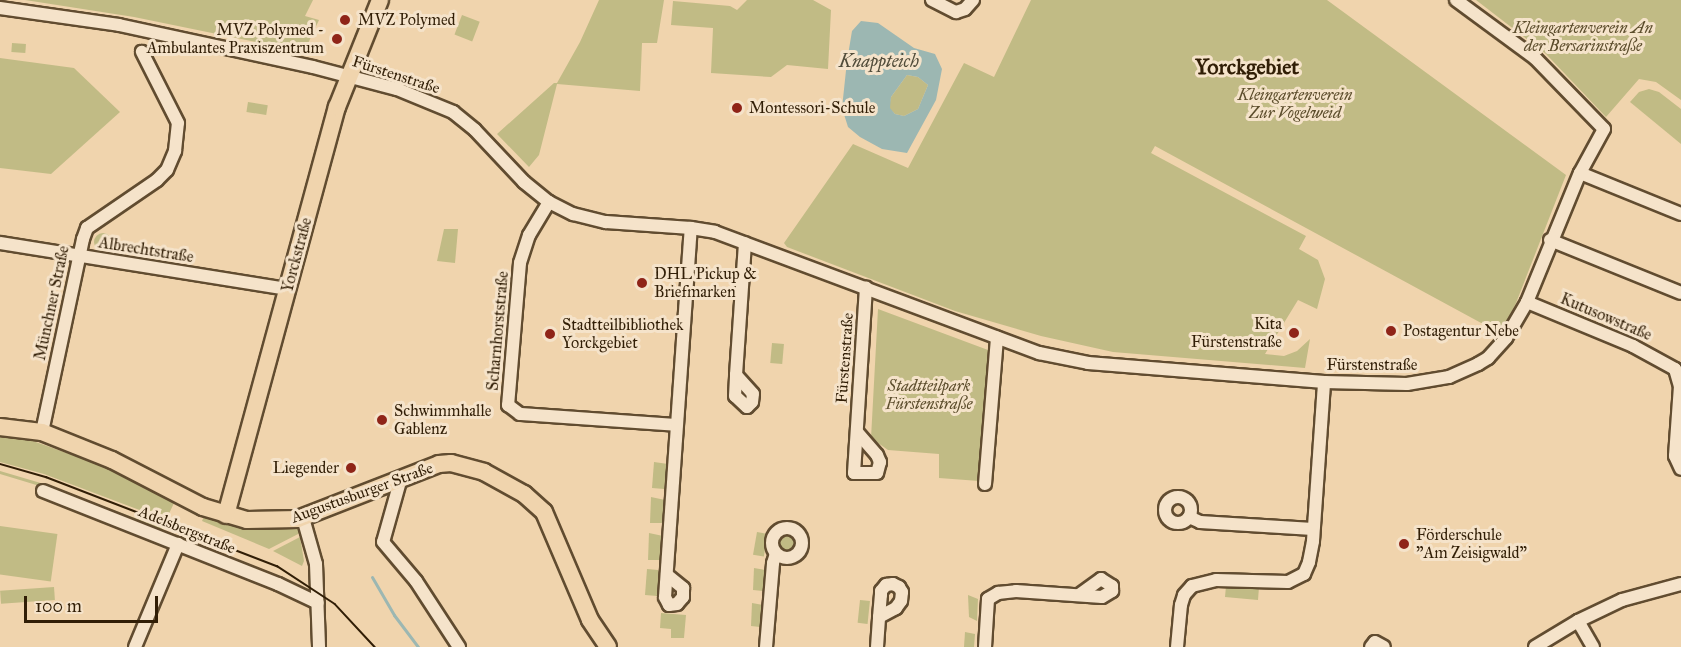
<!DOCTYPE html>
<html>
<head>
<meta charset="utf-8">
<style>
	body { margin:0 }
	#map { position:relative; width:1681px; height:647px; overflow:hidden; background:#f0d4ad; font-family:"IM FELL Great Primer",serif }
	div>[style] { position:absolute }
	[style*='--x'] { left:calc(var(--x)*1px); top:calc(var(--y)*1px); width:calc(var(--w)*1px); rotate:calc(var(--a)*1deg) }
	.green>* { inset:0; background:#c1bb85; transform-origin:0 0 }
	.round { border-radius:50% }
	.water>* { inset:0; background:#9cb7b2 }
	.stream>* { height:3px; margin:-1.5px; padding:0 1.5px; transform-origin:1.5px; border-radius:1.5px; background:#9cb7b2 }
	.roads { filter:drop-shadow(2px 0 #614c30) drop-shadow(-2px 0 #614c30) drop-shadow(0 2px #614c30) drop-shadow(0 -2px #614c30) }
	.minor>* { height:12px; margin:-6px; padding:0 6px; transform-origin:6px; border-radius:6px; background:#f5e3ca }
	.minor>.ring { margin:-6px; padding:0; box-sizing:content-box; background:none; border:12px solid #f5e3ca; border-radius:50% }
	.major>* { height:16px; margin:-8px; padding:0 8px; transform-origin:8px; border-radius:8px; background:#f0d4ad }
	.tram>* { height:1.5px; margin:-0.75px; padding:0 0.75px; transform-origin:0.75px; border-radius:0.75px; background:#311e06 }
	.dots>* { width:16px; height:16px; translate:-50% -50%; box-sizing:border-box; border:3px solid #f5e3ca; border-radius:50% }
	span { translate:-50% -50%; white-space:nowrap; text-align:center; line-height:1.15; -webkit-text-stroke:6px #f5e3ca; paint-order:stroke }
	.poi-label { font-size:16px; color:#311e06 }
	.left { translate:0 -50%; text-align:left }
	.right { translate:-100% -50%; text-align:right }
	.park-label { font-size:16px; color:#5c4d2c; font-style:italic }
	.street-label { font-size:16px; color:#311e06 }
	.water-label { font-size:18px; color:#514c3a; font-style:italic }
	.district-label { font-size:22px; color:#311e06; font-weight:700 }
	.scale { position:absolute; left:24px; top:596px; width:134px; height:27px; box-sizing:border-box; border:3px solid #311e06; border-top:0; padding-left:8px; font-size:18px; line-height:21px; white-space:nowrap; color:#311e06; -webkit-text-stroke:4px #f5e3ca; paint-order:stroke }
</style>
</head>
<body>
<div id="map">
	<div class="green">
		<i style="clip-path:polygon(25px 0,313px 0,305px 16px,319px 20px,304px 52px,134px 17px)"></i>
		<i style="clip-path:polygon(599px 0,664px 0,657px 43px,642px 43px,640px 91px,557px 84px,539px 155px,529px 167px,497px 134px,554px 83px,557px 83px,580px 42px)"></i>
		<i style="clip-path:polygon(747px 0,813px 0,831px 10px,828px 69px,787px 65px,771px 77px,711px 73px,713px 28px,671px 25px,673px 1px,730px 6px,737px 10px)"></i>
		<i style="clip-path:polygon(1031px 0,1327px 0,1566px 175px,1516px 303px,1506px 323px,1498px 329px,1483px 324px,1155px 146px,1151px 153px,1306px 236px,1299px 249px,1318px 260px,1325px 279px,1317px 309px,1298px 300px,1265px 354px,1284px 356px,1297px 351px,1310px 339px,1305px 368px,1113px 352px,1041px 336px,955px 311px,787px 247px,784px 243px,853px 144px,908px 168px,964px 63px,994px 77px)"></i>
		<i style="clip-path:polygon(1476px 0,1681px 0,1681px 100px,1656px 82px,1639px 79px,1606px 117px,1546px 54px)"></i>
		<i style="left:462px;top:15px;width:19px;height:21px;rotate:21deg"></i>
		<i style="left:12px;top:43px;width:14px;height:9px;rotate:4deg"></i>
		<i style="clip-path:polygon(0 58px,74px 68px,120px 112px,51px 174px,0 168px)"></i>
		<i style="clip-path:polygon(907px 75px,918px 77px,928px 85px,918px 109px,904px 116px,895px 114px,889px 108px,891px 97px)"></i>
		<i style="clip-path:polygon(1649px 89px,1659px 92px,1681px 109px,1681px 144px,1630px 102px,1639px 92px)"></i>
		<i style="left:248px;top:102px;width:20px;height:10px;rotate:9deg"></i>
		<i style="clip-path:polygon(444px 229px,458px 229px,455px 263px,437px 261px)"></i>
		<i class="round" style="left:94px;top:233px;width:18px;height:18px"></i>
		<i style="clip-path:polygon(878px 309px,988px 350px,979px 481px,939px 478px,939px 454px,888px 450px,871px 438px)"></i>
		<i style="left:772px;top:343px;width:12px;height:20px;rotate:5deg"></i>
		<i style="clip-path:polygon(0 435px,33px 441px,89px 461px,129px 477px,174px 503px,166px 520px,44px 474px,0 462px)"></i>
		<i style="clip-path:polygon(654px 462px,668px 464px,664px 489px,652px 488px)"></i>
		<i style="clip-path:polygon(0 471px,44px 484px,162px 528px,161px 531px,43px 487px,0 474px)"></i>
		<i style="clip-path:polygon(651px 497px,665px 500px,662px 523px,650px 523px)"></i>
		<i style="clip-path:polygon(205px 514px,295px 527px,302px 532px,269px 549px,202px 521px)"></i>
		<i style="left:0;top:526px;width:58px;height:48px;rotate:8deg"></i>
		<i style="left:757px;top:532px;width:11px;height:23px;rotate:10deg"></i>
		<i style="clip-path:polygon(649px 533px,663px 536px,660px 560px,648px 560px)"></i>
		<i class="round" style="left:779px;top:535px;width:16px;height:16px"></i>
		<i style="clip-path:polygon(300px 537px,304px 561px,302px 566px,273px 551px)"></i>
		<i style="clip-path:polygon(754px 568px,765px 570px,763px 591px,753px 590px)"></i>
		<i style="clip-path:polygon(647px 569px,658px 570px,660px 574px,657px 596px,645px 595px)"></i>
		<i style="clip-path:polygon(1226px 586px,1259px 587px,1258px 600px,1225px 597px)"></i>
		<i style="left:54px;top:587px;width:13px;height:54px;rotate:86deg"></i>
		<i style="clip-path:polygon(968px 595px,978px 599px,977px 621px,969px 617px)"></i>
		<i style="left:860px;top:600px;width:10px;height:23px;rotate:6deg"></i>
		<i style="clip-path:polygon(752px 603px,763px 605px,760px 627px,751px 626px)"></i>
		<i style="clip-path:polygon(661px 613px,686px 615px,684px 638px,671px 638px,671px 629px,660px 628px)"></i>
		<i style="clip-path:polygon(965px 632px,975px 634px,974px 647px,964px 647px)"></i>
	</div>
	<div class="water">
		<i style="clip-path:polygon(evenodd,861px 21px,878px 23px,914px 48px,935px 54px,942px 69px,936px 100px,907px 153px,882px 149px,860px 137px,848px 127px,842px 108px,847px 61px,852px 31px,861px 21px,907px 75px,918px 77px,928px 85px,918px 109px,904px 116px,895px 114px,890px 108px,891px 97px,907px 75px)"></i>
	</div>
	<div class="stream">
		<i style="--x:372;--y:577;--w:44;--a:59.9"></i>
		<i style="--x:394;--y:615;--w:40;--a:53"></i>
	</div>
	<div class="roads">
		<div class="minor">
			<i style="--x:932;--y:0;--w:27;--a:27"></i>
			<i style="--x:956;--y:12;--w:9;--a:-18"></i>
			<i style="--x:965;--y:9;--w:12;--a:-48"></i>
			<i style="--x:0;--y:8;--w:120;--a:8.1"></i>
			<i style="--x:119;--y:25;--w:198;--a:12.2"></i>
			<i style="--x:313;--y:67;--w:87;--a:14.7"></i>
			<i style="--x:397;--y:89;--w:61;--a:22.3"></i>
			<i style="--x:453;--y:112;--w:28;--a:39"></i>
			<i style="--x:475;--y:130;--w:71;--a:46.7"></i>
			<i style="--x:524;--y:182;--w:32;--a:39"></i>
			<i style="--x:549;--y:202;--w:27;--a:27"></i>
			<i style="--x:573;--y:214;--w:34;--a:14"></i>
			<i style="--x:606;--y:222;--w:85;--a:4"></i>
			<i style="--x:691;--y:228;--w:24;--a:9"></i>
			<i style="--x:715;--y:232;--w:346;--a:20.5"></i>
			<i style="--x:1039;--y:353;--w:50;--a:11.5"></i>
			<i style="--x:1088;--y:363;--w:237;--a:4.6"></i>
			<i style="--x:1324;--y:382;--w:83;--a:1.4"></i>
			<i style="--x:1407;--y:384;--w:43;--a:-9.5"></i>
			<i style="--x:1449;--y:377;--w:32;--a:-24"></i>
			<i style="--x:1478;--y:364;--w:12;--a:-31"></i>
			<i style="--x:1488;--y:358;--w:27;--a:-48"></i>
			<i style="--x:1506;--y:338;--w:42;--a:-59.7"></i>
			<i style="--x:1527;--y:302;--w:139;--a:-67.7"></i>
			<i style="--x:1580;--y:173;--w:50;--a:-61.4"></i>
			<i style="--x:1604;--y:129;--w:99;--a:-134.2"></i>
			<i style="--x:1535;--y:58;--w:98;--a:-143.7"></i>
			<i style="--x:1580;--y:173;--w:109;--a:22.1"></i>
			<i style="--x:549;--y:202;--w:39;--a:121"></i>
			<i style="--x:529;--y:235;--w:29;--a:108"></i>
			<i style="--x:520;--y:263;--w:143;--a:94.8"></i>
			<i style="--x:508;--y:405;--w:15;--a:37"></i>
			<i style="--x:520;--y:414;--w:157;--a:4"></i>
			<i style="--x:1550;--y:240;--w:141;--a:22"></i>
			<i style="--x:0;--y:243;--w:292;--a:9.1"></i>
			<i style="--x:1527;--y:302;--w:115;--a:22.5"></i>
			<i style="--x:1633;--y:346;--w:48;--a:28.7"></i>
			<i style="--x:1675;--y:369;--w:18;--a:74"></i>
			<i style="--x:1680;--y:386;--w:70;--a:94.1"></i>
			<i style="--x:1675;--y:456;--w:14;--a:65"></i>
			<i style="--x:736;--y:375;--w:25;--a:48"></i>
			<i style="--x:753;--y:394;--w:8;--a:97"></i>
			<i style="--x:752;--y:402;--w:7;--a:135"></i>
			<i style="--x:747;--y:407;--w:16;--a:-137"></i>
			<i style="--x:735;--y:396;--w:21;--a:-87"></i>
			<i style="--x:736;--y:375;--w:132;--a:-86.1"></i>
			<i style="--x:42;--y:432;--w:197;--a:-78"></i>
			<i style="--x:83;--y:239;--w:12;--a:-70"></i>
			<i style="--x:87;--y:228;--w:85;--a:-34.4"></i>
			<i style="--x:157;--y:180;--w:14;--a:-45"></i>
			<i style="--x:167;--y:170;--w:21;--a:-67"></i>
			<i style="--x:175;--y:151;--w:28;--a:-84"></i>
			<i style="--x:178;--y:123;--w:80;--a:-116.9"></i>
			<i style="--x:857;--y:432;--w:30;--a:49"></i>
			<i style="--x:877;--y:455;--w:8;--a:67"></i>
			<i style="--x:880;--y:462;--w:11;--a:105"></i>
			<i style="--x:877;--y:473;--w:23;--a:180"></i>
			<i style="--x:854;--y:473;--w:186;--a:-86.3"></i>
			<i style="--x:401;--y:478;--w:66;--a:105.7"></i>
			<i style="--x:383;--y:542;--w:51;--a:49.8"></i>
			<i style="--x:416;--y:581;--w:79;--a:56.9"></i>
			<i style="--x:985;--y:484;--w:147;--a:-85.3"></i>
			<i style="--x:43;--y:491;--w:253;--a:21.6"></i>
			<i style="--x:278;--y:584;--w:44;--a:25.4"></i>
			<i class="ring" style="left:1165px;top:497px;width:14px;height:14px"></i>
			<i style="--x:1189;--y:517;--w:12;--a:24"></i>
			<i style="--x:1200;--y:522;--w:113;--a:3.5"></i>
			<i style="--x:303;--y:518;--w:48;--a:74.2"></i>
			<i style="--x:316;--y:564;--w:83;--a:87.9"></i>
			<i class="ring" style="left:772px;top:528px;width:18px;height:18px"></i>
			<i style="--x:667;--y:575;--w:21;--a:39"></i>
			<i style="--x:683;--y:588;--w:9;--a:90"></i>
			<i style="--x:683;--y:597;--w:9;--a:131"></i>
			<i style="--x:677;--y:604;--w:8;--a:173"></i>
			<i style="--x:669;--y:605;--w:9;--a:-117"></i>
			<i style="--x:665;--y:597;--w:370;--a:-86"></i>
			<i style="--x:1578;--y:621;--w:30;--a:60"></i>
			<i style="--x:135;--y:647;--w:112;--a:-67.3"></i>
			<i style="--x:766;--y:647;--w:84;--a:-85.2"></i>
			<i style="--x:773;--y:563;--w:9;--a:-72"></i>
			<i style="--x:877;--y:647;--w:30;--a:-86"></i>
			<i style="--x:879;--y:617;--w:22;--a:-85"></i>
			<i style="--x:881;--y:595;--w:4;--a:-90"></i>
			<i style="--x:881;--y:591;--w:8;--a:-50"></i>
			<i style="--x:886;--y:585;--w:7;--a:-8"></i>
			<i style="--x:893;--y:584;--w:7;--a:27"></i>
			<i style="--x:899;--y:587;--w:6;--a:59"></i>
			<i style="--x:902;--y:592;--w:9;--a:96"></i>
			<i style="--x:901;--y:601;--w:9;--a:126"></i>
			<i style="--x:896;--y:608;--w:19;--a:152"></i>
			<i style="--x:985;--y:647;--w:48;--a:-86.4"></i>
			<i style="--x:988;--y:599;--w:12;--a:-31"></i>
			<i style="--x:998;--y:593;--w:18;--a:-6"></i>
			<i style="--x:1016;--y:591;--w:86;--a:4"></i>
			<i style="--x:1102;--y:597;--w:12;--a:-31"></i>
			<i style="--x:1112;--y:591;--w:5;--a:-90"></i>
			<i style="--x:1112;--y:586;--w:13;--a:-148"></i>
			<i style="--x:1101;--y:579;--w:27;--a:144"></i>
			<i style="--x:1177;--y:647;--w:42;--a:-84.6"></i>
			<i style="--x:1181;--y:605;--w:10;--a:-73"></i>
			<i style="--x:1184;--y:595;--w:12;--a:-48"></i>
			<i style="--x:1192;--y:586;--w:25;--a:-14"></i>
			<i style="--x:1216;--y:580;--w:72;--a:1.6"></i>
			<i style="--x:1288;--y:582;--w:18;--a:-27"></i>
			<i style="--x:1304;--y:574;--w:13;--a:-67"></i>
			<i style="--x:1309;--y:562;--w:21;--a:-79"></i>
			<i style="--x:1313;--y:541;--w:159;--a:-86"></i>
			<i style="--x:1371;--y:647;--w:6;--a:-51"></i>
			<i style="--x:1375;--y:642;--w:10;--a:29"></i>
			<i style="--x:1535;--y:647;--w:50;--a:-31.2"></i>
			<i style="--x:1578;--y:621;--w:49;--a:-25.5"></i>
			<i style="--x:1622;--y:600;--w:61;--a:-15.2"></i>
		</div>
		<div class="major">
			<i style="--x:0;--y:427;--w:42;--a:6.8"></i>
			<i style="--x:42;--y:432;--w:75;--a:21.8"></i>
			<i style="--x:112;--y:460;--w:102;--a:27.3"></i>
			<i style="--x:203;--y:507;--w:46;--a:16.5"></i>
			<i style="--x:247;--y:520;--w:51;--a:-1.1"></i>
			<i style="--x:298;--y:519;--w:151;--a:-21.3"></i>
			<i style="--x:439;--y:464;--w:12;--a:-5"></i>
			<i style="--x:451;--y:463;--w:34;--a:15"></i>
			<i style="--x:484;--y:472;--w:46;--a:28.8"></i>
			<i style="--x:524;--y:494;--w:27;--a:42"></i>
			<i style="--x:544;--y:512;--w:117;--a:66.9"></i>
			<i style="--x:590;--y:620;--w:32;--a:56"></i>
			<i style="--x:226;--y:515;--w:423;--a:-74.8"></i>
			<i style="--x:337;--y:107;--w:115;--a:-68.1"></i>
		</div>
	</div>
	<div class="tram">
		<i style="--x:0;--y:464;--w:48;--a:15.8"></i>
		<i style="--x:46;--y:477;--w:248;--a:21.1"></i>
		<i style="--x:277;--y:566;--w:69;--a:33.2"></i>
		<i style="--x:335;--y:604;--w:59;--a:47.1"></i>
	</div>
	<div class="dots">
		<i style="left:345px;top:20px;background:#8f2418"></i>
		<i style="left:337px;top:39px;background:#8f2418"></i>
		<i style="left:737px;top:108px;background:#8f2418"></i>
		<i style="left:642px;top:283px;background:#8f2418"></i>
		<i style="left:1391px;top:331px;background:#8f2418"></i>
		<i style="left:1294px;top:333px;background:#8f2418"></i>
		<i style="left:550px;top:334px;background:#8f2418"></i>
		<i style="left:382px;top:420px;background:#8f2418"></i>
		<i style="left:351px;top:468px;background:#8f2418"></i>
		<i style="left:1404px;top:544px;background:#8f2418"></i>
	</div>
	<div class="poi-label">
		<span class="left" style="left:358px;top:20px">MVZ Polymed</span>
		<span class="right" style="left:324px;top:39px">MVZ Polymed -<br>Ambulantes Praxiszentrum</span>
		<span class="left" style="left:749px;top:108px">Montessori-Schule</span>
		<span class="left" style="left:654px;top:283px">DHL Pickup &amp;<br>Briefmarken</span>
		<span class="right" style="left:1282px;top:333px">Kita<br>Fürstenstraße</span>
		<span class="left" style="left:562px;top:334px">Stadtteilbibliothek<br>Yorckgebiet</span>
		<span class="left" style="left:1403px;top:331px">Postagentur Nebe</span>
		<span class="left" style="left:394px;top:420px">Schwimmhalle<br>Gablenz</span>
		<span class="right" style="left:339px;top:468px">Liegender</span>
		<span class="left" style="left:1416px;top:544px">Förderschule<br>"Am Zeisigwald"</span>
	</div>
	<div class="park-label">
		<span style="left:1583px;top:37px">Kleingartenverein An<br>der Bersarinstraße</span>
		<span style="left:1295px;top:104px">Kleingartenverein<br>Zur Vogelweid</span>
		<span style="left:929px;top:395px">Stadtteilpark<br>Fürstenstraße</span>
	</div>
	<div class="street-label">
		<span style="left:396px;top:75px;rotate:18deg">Fürstenstraße</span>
		<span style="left:146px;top:250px;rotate:9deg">Albrechtstraße</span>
		<span style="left:297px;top:255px;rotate:-75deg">Yorckstraße</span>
		<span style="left:52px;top:303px;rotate:-78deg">Münchner Straße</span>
		<span style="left:1606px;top:317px;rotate:23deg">Kutusowstraße</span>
		<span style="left:498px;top:331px;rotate:-85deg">Scharnhorststraße</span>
		<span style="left:845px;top:358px;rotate:-86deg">Fürstenstraße</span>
		<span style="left:1372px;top:365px">Fürstenstraße</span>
		<span style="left:362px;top:493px;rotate:-20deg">Augustusburger Straße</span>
		<span style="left:187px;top:530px;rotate:22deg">Adelsbergstraße</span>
	</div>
	<div class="water-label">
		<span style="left:879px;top:61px">Knappteich</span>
	</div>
	<div class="district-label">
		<span style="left:1247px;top:67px">Yorckgebiet</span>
	</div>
	<div class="scale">100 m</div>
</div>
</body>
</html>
